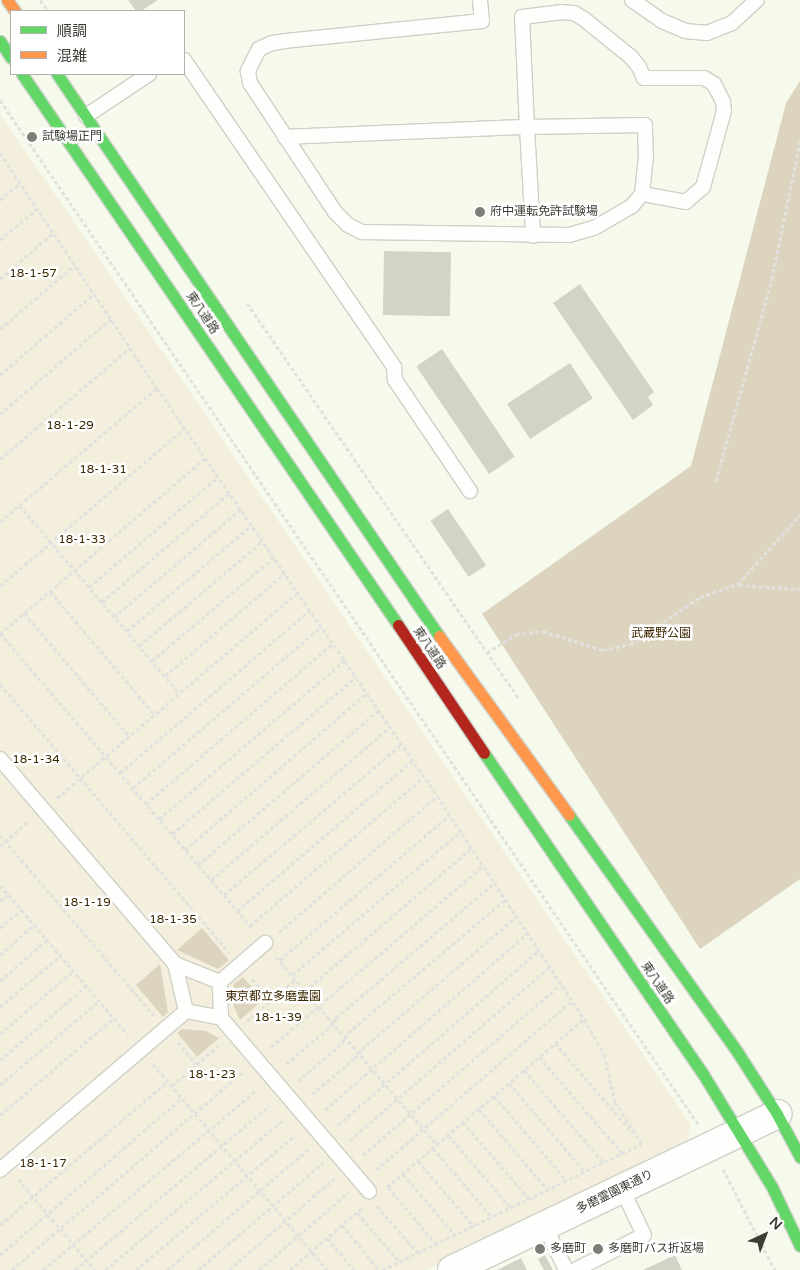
<!DOCTYPE html>
<html>
<head>
<meta charset="utf-8">
<style>
	body { margin:0 }
	#map { position:relative; width:800px; height:1270px; overflow:hidden; background:#f6faed; font-family:"Varela Round","Noto Sans JP",sans-serif }
	div>[style] { position:absolute }
	[style*='--x'] { left:calc(var(--x)*1px); top:calc(var(--y)*1px); width:calc(var(--w)*1px); rotate:calc(var(--a)*1deg) }
	.green>* { inset:0; background:#f4eedc }
	.forest>* { inset:0; background:#ddd4bf }
	.building>* { inset:0; background:#d3d4c7; transform-origin:0 0 }
	.path>* { height:3px; margin-top:-1.5px; transform-origin:0; background:repeating-linear-gradient(90deg,#e1e2de 0 4px,transparent 0 6.5px) }
	.roads { filter:drop-shadow(1px 0 #ced1c8) drop-shadow(-1px 0 #ced1c8) drop-shadow(0 1px #ced1c8) drop-shadow(0 -1px #ced1c8) }
	.lane>* { height:14px; margin:-7px; padding:0 7px; transform-origin:7px; border-radius:7px; background:#fefefc }
	.street>* { height:28px; margin:-14px; padding:0 14px; transform-origin:14px; border-radius:14px; background:#fefefc }
	.fast>* { height:11px; margin:-5.5px; padding:0 5.5px; transform-origin:5.5px; border-radius:5.5px; background:#63d668 }
	.slow>* { height:11px; margin:-5.5px; padding:0 5.5px; transform-origin:5.5px; border-radius:5.5px; background:#ff974d }
	.jam>* { height:11px; margin:-5.5px; padding:0 5.5px; transform-origin:5.5px; border-radius:5.5px; background:#b3261e }
	.dots>* { width:14px; height:14px; translate:-50% -50%; box-sizing:border-box; border:2px solid #fff; border-radius:50% }
	span { translate:-50% -50%; white-space:nowrap; text-align:center; line-height:1.15; -webkit-text-stroke:5px #fff; paint-order:stroke }
	.poi-label { font-size:12px; color:#3a3d34 }
	.left { translate:0 -50%; text-align:left }
	.park-label { font-size:12px; color:#3c2701 }
	.street-label { font-size:12px; color:#3a3d34 }
	.legend { position:absolute; left:10px; top:10px; width:175px; height:65px; box-sizing:border-box; background:#fff; border:1px solid #b0b1ae; margin:0; padding:6px 9px; list-style:none; font-size:15px; color:#3a3d34 }
	.legend li { display:flex; align-items:center; gap:10px; height:25px }
	.legend b { width:25px; border:1px solid #b0b1ae }
	.north { position:absolute; left:740px; top:1210px; width:50px; height:50px; -webkit-text-stroke:4px #fff; paint-order:stroke; rotate:43deg; font-size:14px; font-weight:700; line-height:20px; text-align:center; color:#3a3d34 }
	.north::after { content:''; display:block; margin:auto; width:18px; height:22px; background:#3a3d34; clip-path:polygon(50% 0,100% 100%,50% 72%,0 100%) }
</style>
</head>
<body>
<div id="map">
	<div class="green">
		<i style="clip-path:polygon(0 114px,691px 1125px,686px 1146px,426px 1270px,0 1270px)"></i>
	</div>
	<div class="forest">
		<i style="clip-path:polygon(800px 81px,800px 879px,700px 949px,482px 614px,691px 466px,786px 103px)"></i>
		<i style="clip-path:polygon(202px 928px,229px 960px,218px 969px,177px 950px)"></i>
		<i style="clip-path:polygon(160px 964px,168px 1012px,163px 1017px,136px 985px)"></i>
		<i style="clip-path:polygon(243px 977px,263px 1000px,240px 1020px,234px 1007px,233px 985px)"></i>
		<i style="clip-path:polygon(182px 1029px,206px 1031px,219px 1038px,197px 1057px,177px 1033px)"></i>
	</div>
	<div class="building">
		<i style="clip-path:polygon(128px 0,158px 0,141px 11px,136px 11px)"></i>
		<i style="left:384px;top:251px;width:67px;height:64px;rotate:1deg"></i>
		<i style="clip-path:polygon(580px 284px,654px 392px,648px 397px,653px 405px,633px 420px,553px 303px)"></i>
		<i style="left:442px;top:349px;width:130px;height:31px;rotate:56deg"></i>
		<i style="left:570px;top:363px;width:42px;height:75px;rotate:57deg"></i>
		<i style="left:448px;top:509px;width:68px;height:21px;rotate:56deg"></i>
		<i style="clip-path:polygon(545px 1255px,553px 1270px,544px 1270px,538px 1259px)"></i>
		<i style="clip-path:polygon(675px 1255px,682px 1270px,643px 1270px)"></i>
		<i style="clip-path:polygon(521px 1258px,527px 1270px,497px 1270px)"></i>
	</div>
	<div class="path">
		<i style="--x:40;--y:0;--w:14;--a:54"></i>
		<i style="--x:0;--y:100;--w:1239;--a:55.72"></i>
		<i style="--x:0;--y:153;--w:283;--a:56.3"></i>
		<i style="--x:157;--y:388;--w:495;--a:55.5"></i>
		<i style="--x:437;--y:796;--w:267;--a:56.6"></i>
		<i style="--x:584;--y:1019;--w:40;--a:60.3"></i>
		<i style="--x:604;--y:1054;--w:49;--a:77.1"></i>
		<i style="--x:615;--y:1102;--w:50;--a:57.3"></i>
		<i style="--x:0;--y:200;--w:26;--a:-40"></i>
		<i style="--x:0;--y:240;--w:48;--a:-40"></i>
		<i style="--x:0;--y:279;--w:70;--a:-41"></i>
		<i style="--x:247;--y:303;--w:479;--a:55.5"></i>
		<i style="--x:0;--y:329;--w:99;--a:-40.5"></i>
		<i style="--x:0;--y:375;--w:124;--a:-40.8"></i>
		<i style="--x:0;--y:414;--w:146;--a:-40.6"></i>
		<i style="--x:0;--y:459;--w:171;--a:-40.5"></i>
		<i style="--x:716;--y:481;--w:210;--a:-74.5"></i>
		<i style="--x:772;--y:279;--w:141;--a:-78.5"></i>
		<i style="--x:19;--y:505;--w:247;--a:49.6"></i>
		<i style="--x:0;--y:522;--w:206;--a:-40.5"></i>
		<i style="--x:739;--y:585;--w:61;--a:3.8"></i>
		<i style="--x:0;--y:586;--w:243;--a:-40.5"></i>
		<i style="--x:89;--y:587;--w:170;--a:-40.5"></i>
		<i style="--x:50;--y:591;--w:161;--a:49.8"></i>
		<i style="--x:102;--y:602;--w:167;--a:-40.6"></i>
		<i style="--x:24;--y:613;--w:162;--a:49.5"></i>
		<i style="--x:114;--y:617;--w:167;--a:-40.4"></i>
		<i style="--x:127;--y:631;--w:164;--a:-40.3"></i>
		<i style="--x:0;--y:633;--w:389;--a:49.5"></i>
		<i style="--x:0;--y:634;--w:270;--a:-40.6"></i>
		<i style="--x:139;--y:646;--w:162;--a:-40.3"></i>
		<i style="--x:487;--y:653;--w:35;--a:-33"></i>
		<i style="--x:516;--y:634;--w:27;--a:-6"></i>
		<i style="--x:543;--y:631;--w:63;--a:17.6"></i>
		<i style="--x:603;--y:650;--w:29;--a:-12"></i>
		<i style="--x:631;--y:644;--w:83;--a:-34.3"></i>
		<i style="--x:700;--y:597;--w:40;--a:-18.9"></i>
		<i style="--x:738;--y:584;--w:93;--a:-48.1"></i>
		<i style="--x:152;--y:661;--w:160;--a:-40.4"></i>
		<i style="--x:165;--y:676;--w:158;--a:-40.6"></i>
		<i style="--x:0;--y:684;--w:353;--a:49.5"></i>
		<i style="--x:120;--y:773;--w:250;--a:-40.6"></i>
		<i style="--x:133;--y:788;--w:248;--a:-40.6"></i>
		<i style="--x:57;--y:798;--w:317;--a:-40.5"></i>
		<i style="--x:146;--y:804;--w:247;--a:-40.7"></i>
		<i style="--x:159;--y:819;--w:245;--a:-40.5"></i>
		<i style="--x:172;--y:834;--w:242;--a:-40.5"></i>
		<i style="--x:0;--y:835;--w:237;--a:49.5"></i>
		<i style="--x:0;--y:846;--w:38;--a:-41"></i>
		<i style="--x:185;--y:850;--w:240;--a:-40.8"></i>
		<i style="--x:198;--y:865;--w:238;--a:-40.6"></i>
		<i style="--x:211;--y:880;--w:235;--a:-40.5"></i>
		<i style="--x:0;--y:885;--w:197;--a:49.5"></i>
		<i style="--x:224;--y:895;--w:233;--a:-40.3"></i>
		<i style="--x:0;--y:901;--w:10;--a:-37"></i>
		<i style="--x:237;--y:911;--w:232;--a:-40.6"></i>
		<i style="--x:250;--y:926;--w:229;--a:-40.6"></i>
		<i style="--x:0;--y:928;--w:28;--a:-41"></i>
		<i style="--x:279;--y:932;--w:208;--a:-40.7"></i>
		<i style="--x:0;--y:955;--w:45;--a:-41.4"></i>
		<i style="--x:276;--y:957;--w:248;--a:49.4"></i>
		<i style="--x:280;--y:960;--w:223;--a:-40.5"></i>
		<i style="--x:292;--y:975;--w:222;--a:-40.4"></i>
		<i style="--x:252;--y:979;--w:29;--a:49"></i>
		<i style="--x:0;--y:981;--w:62;--a:-41.1"></i>
		<i style="--x:305;--y:991;--w:220;--a:-40.6"></i>
		<i style="--x:0;--y:1007;--w:79;--a:-40.4"></i>
		<i style="--x:247;--y:1021;--w:65;--a:-40.6"></i>
		<i style="--x:0;--y:1034;--w:96;--a:-40.8"></i>
		<i style="--x:178;--y:1042;--w:28;--a:51"></i>
		<i style="--x:555;--y:1043;--w:118;--a:49.1"></i>
		<i style="--x:271;--y:1047;--w:279;--a:-40.5"></i>
		<i style="--x:539;--y:1057;--w:128;--a:49.1"></i>
		<i style="--x:0;--y:1060;--w:113;--a:-40.7"></i>
		<i style="--x:153;--y:1064;--w:270;--a:49.8"></i>
		<i style="--x:286;--y:1064;--w:57;--a:-40.1"></i>
		<i style="--x:330;--y:1027;--w:11;--a:-56"></i>
		<i style="--x:336;--y:1018;--w:208;--a:-40.5"></i>
		<i style="--x:524;--y:1070;--w:123;--a:49.3"></i>
		<i style="--x:298;--y:1081;--w:58;--a:-40.8"></i>
		<i style="--x:342;--y:1043;--w:12;--a:-59"></i>
		<i style="--x:348;--y:1033;--w:207;--a:-40.3"></i>
		<i style="--x:509;--y:1083;--w:117;--a:49.5"></i>
		<i style="--x:0;--y:1085;--w:130;--a:-40.3"></i>
		<i style="--x:172;--y:1086;--w:62;--a:-41.1"></i>
		<i style="--x:312;--y:1094;--w:56;--a:-39.9"></i>
		<i style="--x:355;--y:1058;--w:11;--a:-52"></i>
		<i style="--x:362;--y:1049;--w:204;--a:-40.6"></i>
		<i style="--x:494;--y:1096;--w:112;--a:49.3"></i>
		<i style="--x:479;--y:1109;--w:106;--a:49.6"></i>
		<i style="--x:325;--y:1110;--w:269;--a:-41.1"></i>
		<i style="--x:0;--y:1115;--w:150;--a:-40.4"></i>
		<i style="--x:463;--y:1122;--w:101;--a:49.4"></i>
		<i style="--x:338;--y:1125;--w:267;--a:-41"></i>
		<i style="--x:448;--y:1135;--w:96;--a:49.2"></i>
		<i style="--x:350;--y:1140;--w:264;--a:-40.9"></i>
		<i style="--x:433;--y:1148;--w:91;--a:49.5"></i>
		<i style="--x:363;--y:1155;--w:262;--a:-40.8"></i>
		<i style="--x:418;--y:1161;--w:86;--a:49.3"></i>
		<i style="--x:723;--y:1169;--w:114;--a:62.8"></i>
		<i style="--x:376;--y:1170;--w:259;--a:-40.8"></i>
		<i style="--x:403;--y:1174;--w:80;--a:49.6"></i>
		<i style="--x:18;--y:1179;--w:119;--a:49.8"></i>
		<i style="--x:387;--y:1187;--w:259;--a:-40.5"></i>
		<i style="--x:388;--y:1187;--w:75;--a:49.9"></i>
		<i style="--x:377;--y:1206;--w:62;--a:48.9"></i>
		<i style="--x:357;--y:1213;--w:64;--a:48.8"></i>
		<i style="--x:0;--y:1225;--w:221;--a:-40.6"></i>
		<i style="--x:342;--y:1225;--w:58;--a:50.6"></i>
		<i style="--x:327;--y:1238;--w:42;--a:49.8"></i>
		<i style="--x:0;--y:1255;--w:240;--a:-40.8"></i>
		<i style="--x:12;--y:1270;--w:306;--a:-40.6"></i>
		<i style="--x:43;--y:1270;--w:280;--a:-40.1"></i>
		<i style="--x:75;--y:1270;--w:255;--a:-40.2"></i>
		<i style="--x:105;--y:1270;--w:233;--a:-40.1"></i>
		<i style="--x:136;--y:1270;--w:209;--a:-40.3"></i>
		<i style="--x:167;--y:1270;--w:188;--a:-40.5"></i>
		<i style="--x:198;--y:1270;--w:165;--a:-40.6"></i>
		<i style="--x:229;--y:1270;--w:140;--a:-41"></i>
		<i style="--x:259;--y:1270;--w:118;--a:-40.9"></i>
		<i style="--x:290;--y:1270;--w:96;--a:-40.8"></i>
		<i style="--x:382;--y:1270;--w:289;--a:-25.9"></i>
	</div>
	<div class="roads">
		<div class="lane">
			<i style="--x:480;--y:0;--w:21;--a:85"></i>
			<i style="--x:482;--y:21;--w:197;--a:174.2"></i>
			<i style="--x:286;--y:41;--w:14;--a:172"></i>
			<i style="--x:272;--y:43;--w:14;--a:155"></i>
			<i style="--x:259;--y:49;--w:25;--a:117"></i>
			<i style="--x:248;--y:71;--w:12;--a:81"></i>
			<i style="--x:250;--y:83;--w:154;--a:56.6"></i>
			<i style="--x:335;--y:212;--w:18;--a:45"></i>
			<i style="--x:348;--y:225;--w:16;--a:27"></i>
			<i style="--x:362;--y:232;--w:207;--a:0.8"></i>
			<i style="--x:569;--y:235;--w:26;--a:-16"></i>
			<i style="--x:594;--y:228;--w:44;--a:-30.1"></i>
			<i style="--x:632;--y:206;--w:16;--a:-50"></i>
			<i style="--x:642;--y:194;--w:36;--a:-84"></i>
			<i style="--x:646;--y:158;--w:33;--a:-92"></i>
			<i style="--x:645;--y:125;--w:118;--a:179"></i>
			<i style="--x:527;--y:127;--w:110;--a:-92.6"></i>
			<i style="--x:522;--y:17;--w:39;--a:-7"></i>
			<i style="--x:561;--y:12;--w:13;--a:4"></i>
			<i style="--x:574;--y:13;--w:12;--a:31"></i>
			<i style="--x:584;--y:19;--w:60;--a:39"></i>
			<i style="--x:631;--y:57;--w:13;--a:51"></i>
			<i style="--x:639;--y:67;--w:12;--a:66"></i>
			<i style="--x:644;--y:78;--w:60;--a:0"></i>
			<i style="--x:704;--y:78;--w:12;--a:31"></i>
			<i style="--x:714;--y:84;--w:20;--a:63"></i>
			<i style="--x:723;--y:102;--w:9;--a:84"></i>
			<i style="--x:724;--y:111;--w:79;--a:105.4"></i>
			<i style="--x:703;--y:187;--w:23;--a:139"></i>
			<i style="--x:686;--y:202;--w:45;--a:-169.7"></i>
			<i style="--x:632;--y:0;--w:37;--a:35"></i>
			<i style="--x:662;--y:21;--w:25;--a:23"></i>
			<i style="--x:685;--y:31;--w:22;--a:5"></i>
			<i style="--x:707;--y:33;--w:27;--a:-22"></i>
			<i style="--x:732;--y:23;--w:34;--a:-43"></i>
			<i style="--x:184;--y:60;--w:372;--a:55.6"></i>
			<i style="--x:394;--y:367;--w:13;--a:86"></i>
			<i style="--x:395;--y:380;--w:134;--a:56"></i>
			<i style="--x:86;--y:116;--w:76;--a:-33.7"></i>
			<i style="--x:285;--y:137;--w:242;--a:-2.4"></i>
			<i style="--x:527;--y:127;--w:109;--a:86.8"></i>
			<i style="--x:0;--y:759;--w:270;--a:49.5"></i>
			<i style="--x:220;--y:982;--w:60;--a:-40.9"></i>
			<i style="--x:221;--y:1018;--w:36;--a:-92"></i>
			<i style="--x:220;--y:982;--w:48;--a:-158.2"></i>
			<i style="--x:175;--y:964;--w:48;--a:76.8"></i>
			<i style="--x:186;--y:1011;--w:36;--a:11"></i>
			<i style="--x:221;--y:1018;--w:228;--a:49.5"></i>
			<i style="--x:0;--y:1170;--w:245;--a:-40.5"></i>
			<i style="--x:545;--y:1226;--w:49;--a:64.5"></i>
			<i style="--x:575;--y:1270;--w:77;--a:-26.9"></i>
			<i style="--x:644;--y:1235;--w:51;--a:-115.6"></i>
		</div>
		<div class="street">
			<i style="--x:452;--y:1270;--w:361;--a:-25.6"></i>
		</div>
		<div class="fast">
			<i style="--x:0;--y:41;--w:20;--a:57"></i>
			<i style="--x:22;--y:74;--w:667;--a:55.69"></i>
			<i style="--x:57;--y:74;--w:680;--a:55.8"></i>
			<i style="--x:484;--y:753;--w:389;--a:55.7"></i>
			<i style="--x:703;--y:1074;--w:132;--a:58.6"></i>
			<i style="--x:772;--y:1187;--w:65;--a:64.6"></i>
			<i style="--x:569;--y:815;--w:292;--a:54.6"></i>
			<i style="--x:738;--y:1053;--w:72;--a:57.4"></i>
			<i style="--x:777;--y:1114;--w:49;--a:61.9"></i>
		</div>
		<div class="slow">
			<i style="--x:7;--y:0;--w:14;--a:54"></i>
			<i style="--x:439;--y:636;--w:221;--a:54"></i>
		</div>
		<div class="jam">
			<i style="--x:398;--y:625;--w:154;--a:56.1"></i>
		</div>
	</div>
	<div class="dots">
		<i style="left:32px;top:137px;background:#7c7f75"></i>
		<i style="left:480px;top:212px;background:#7c7f75"></i>
		<i style="left:540px;top:1249px;background:#7c7f75"></i>
		<i style="left:598px;top:1249px;background:#7c7f75"></i>
	</div>
	<div class="poi-label">
		<span class="left" style="left:42px;top:137px">試験場正門</span>
		<span class="left" style="left:490px;top:212px">府中運転免許試験場</span>
		<span class="left" style="left:550px;top:1249px">多磨町</span>
		<span class="left" style="left:608px;top:1249px">多磨町バス折返場</span>
	</div>
	<div class="park-label">
		<span style="left:33px;top:274px">18-1-57</span>
		<span style="left:70px;top:426px">18-1-29</span>
		<span style="left:103px;top:470px">18-1-31</span>
		<span style="left:82px;top:540px">18-1-33</span>
		<span style="left:661px;top:634px">武蔵野公園</span>
		<span style="left:36px;top:760px">18-1-34</span>
		<span style="left:87px;top:903px">18-1-19</span>
		<span style="left:173px;top:920px">18-1-35</span>
		<span style="left:273px;top:997px">東京都立多磨霊園</span>
		<span style="left:278px;top:1018px">18-1-39</span>
		<span style="left:212px;top:1075px">18-1-23</span>
		<span style="left:43px;top:1164px">18-1-17</span>
	</div>
	<div class="street-label">
		<span style="left:202px;top:313px;rotate:56deg">東八道路</span>
		<span style="left:429px;top:648px;rotate:56deg">東八道路</span>
		<span style="left:657px;top:983px;rotate:56deg">東八道路</span>
		<span style="left:615px;top:1192px;rotate:-26deg">多磨霊園東通り</span>
	</div>
	<ul class="legend">
	<li><b style="height:6px;background:#63d668"></b>順調</li>
	<li><b style="height:6px;background:#ff974d"></b>混雑</li>
	</ul>
	<div class="north">N</div>
</div>
</body>
</html>
